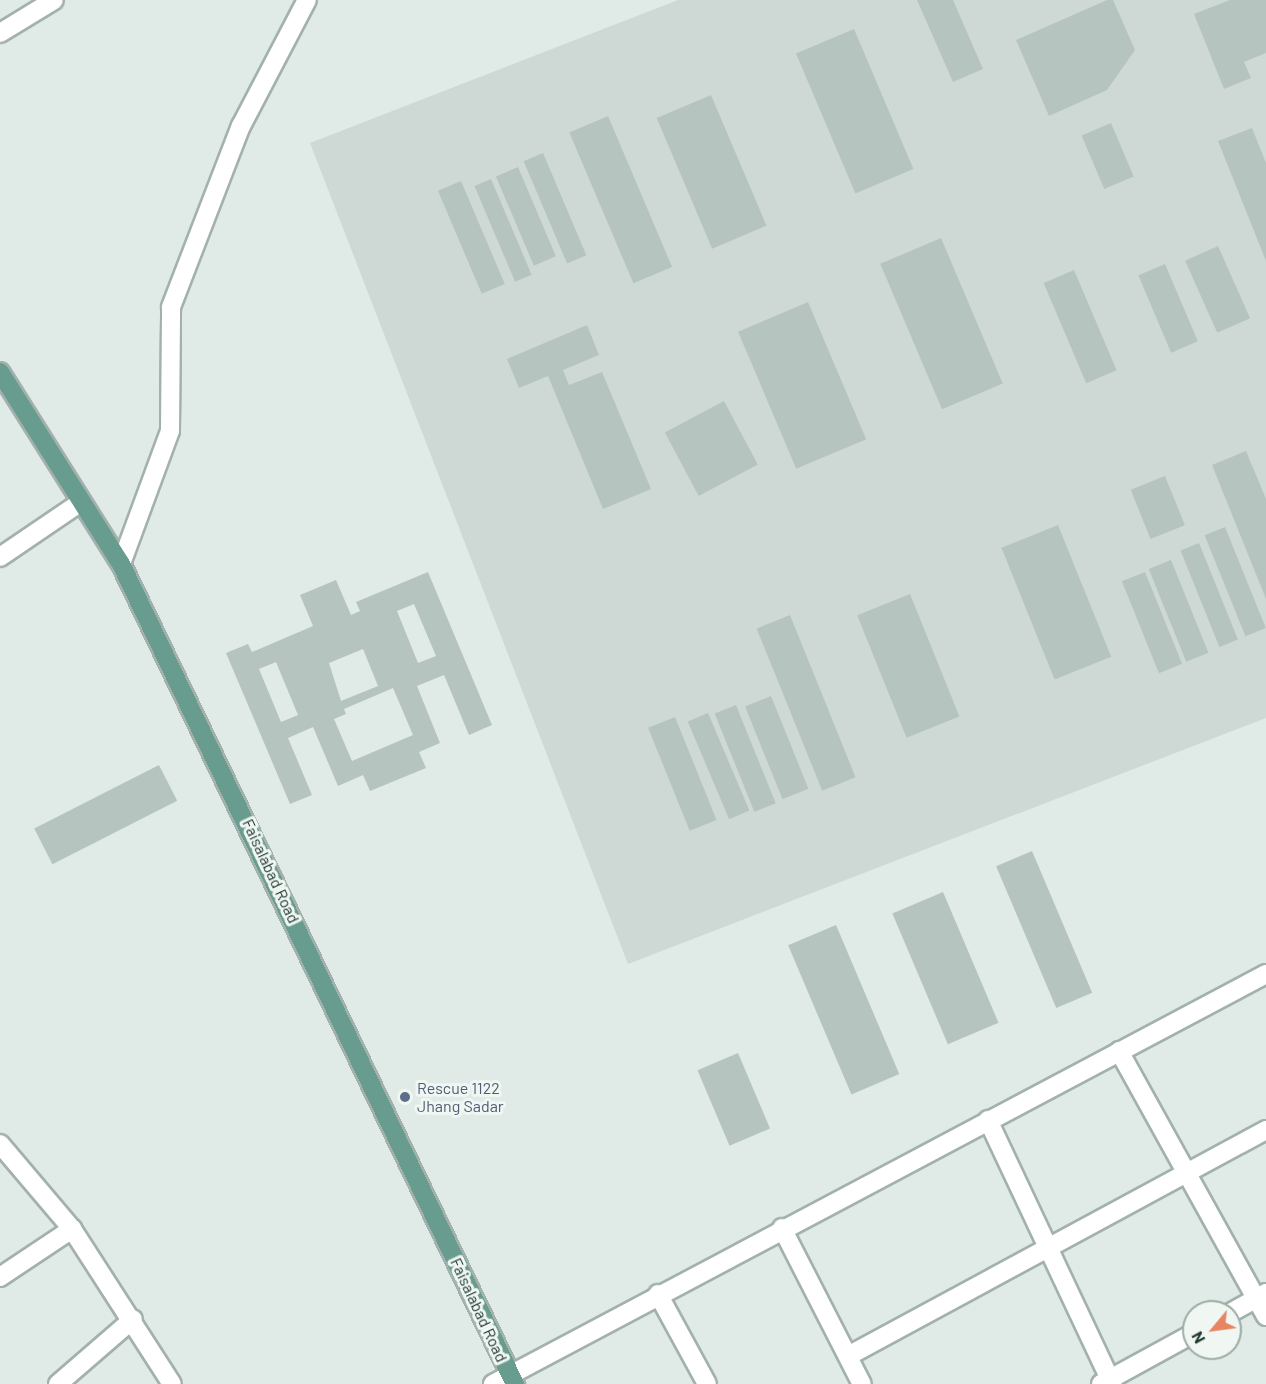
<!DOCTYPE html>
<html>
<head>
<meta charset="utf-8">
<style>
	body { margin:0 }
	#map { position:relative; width:1266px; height:1384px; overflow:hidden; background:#e0eae6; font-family:Barlow,sans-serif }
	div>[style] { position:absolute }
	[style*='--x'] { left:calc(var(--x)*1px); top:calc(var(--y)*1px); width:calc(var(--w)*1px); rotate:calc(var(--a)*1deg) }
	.built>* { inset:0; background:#ced9d5 }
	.building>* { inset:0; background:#b6c4bf; transform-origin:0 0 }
	.roads { filter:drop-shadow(2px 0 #a3b1ad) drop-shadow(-2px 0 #a3b1ad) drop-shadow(0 2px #a3b1ad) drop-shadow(0 -2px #a3b1ad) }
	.minor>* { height:18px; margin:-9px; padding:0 9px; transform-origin:9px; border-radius:9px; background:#fff }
	.major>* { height:18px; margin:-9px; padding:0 9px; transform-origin:9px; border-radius:9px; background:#689c8f }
	.dots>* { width:16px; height:16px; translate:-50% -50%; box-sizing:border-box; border:3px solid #f0f7f3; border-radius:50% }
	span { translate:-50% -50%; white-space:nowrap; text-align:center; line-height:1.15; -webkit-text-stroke:6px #f0f7f3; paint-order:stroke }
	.street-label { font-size:16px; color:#223933 }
	.service-label { font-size:16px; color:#4e5e75 }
	.left { translate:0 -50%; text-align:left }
	.north { position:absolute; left:1182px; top:1300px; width:60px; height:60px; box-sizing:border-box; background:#f0f7f3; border:2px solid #9eaba6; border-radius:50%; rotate:241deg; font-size:16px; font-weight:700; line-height:24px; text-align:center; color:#223933 }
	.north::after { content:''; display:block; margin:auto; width:21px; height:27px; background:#e78461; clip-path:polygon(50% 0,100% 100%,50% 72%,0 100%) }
</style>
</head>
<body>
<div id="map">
	<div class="built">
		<i style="clip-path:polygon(678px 0,1266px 0,1266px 718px,628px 964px,310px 143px)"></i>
	</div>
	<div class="building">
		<i style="clip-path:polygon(917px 0,953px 0,983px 69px,953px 82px)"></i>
		<i style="clip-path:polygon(1107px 0,1113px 0,1135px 50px,1107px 90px,1049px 116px,1016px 40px)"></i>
		<i style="clip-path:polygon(1230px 0,1266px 0,1266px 53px,1244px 62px,1251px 78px,1224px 89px,1194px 14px)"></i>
		<i style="left:854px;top:29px;width:152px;height:63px;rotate:67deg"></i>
		<i style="left:711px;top:95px;width:142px;height:59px;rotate:67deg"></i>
		<i style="left:608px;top:116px;width:164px;height:42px;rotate:67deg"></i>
		<i style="left:1111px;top:123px;width:58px;height:32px;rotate:67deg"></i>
		<i style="clip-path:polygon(1252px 128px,1266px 163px,1266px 261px,1218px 141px)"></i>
		<i style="left:543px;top:153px;width:111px;height:21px;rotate:67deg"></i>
		<i style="left:518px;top:167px;width:97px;height:24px;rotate:67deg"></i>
		<i style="left:491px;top:179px;width:104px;height:18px;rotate:67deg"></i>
		<i style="left:461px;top:181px;width:112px;height:25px;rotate:67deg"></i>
		<i style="left:941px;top:238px;width:158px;height:66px;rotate:67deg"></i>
		<i style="left:1218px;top:246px;width:79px;height:36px;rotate:66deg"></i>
		<i style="left:1165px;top:264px;width:84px;height:29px;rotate:67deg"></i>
		<i style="left:1074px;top:270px;width:109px;height:33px;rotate:67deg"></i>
		<i style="left:808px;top:302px;width:149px;height:76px;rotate:67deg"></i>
		<i style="clip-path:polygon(587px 325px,599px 355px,563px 370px,569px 385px,602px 372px,651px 489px,603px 509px,548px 376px,519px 388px,507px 359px)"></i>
		<i style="left:724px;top:401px;width:72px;height:67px;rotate:62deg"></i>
		<i style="clip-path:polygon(1246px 451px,1266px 499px,1266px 599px,1212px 465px)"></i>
		<i style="left:1165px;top:476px;width:53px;height:37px;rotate:68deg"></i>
		<i style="left:1058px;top:525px;width:142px;height:61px;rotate:68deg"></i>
		<i style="left:1225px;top:527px;width:109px;height:22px;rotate:68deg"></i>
		<i style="left:1199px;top:543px;width:104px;height:20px;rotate:68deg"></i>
		<i style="left:1171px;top:560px;width:100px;height:24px;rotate:68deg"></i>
		<i style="clip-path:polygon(evenodd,428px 572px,492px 725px,469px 735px,444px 675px,417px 686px,440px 743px,419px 752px,426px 768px,370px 791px,363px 775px,338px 786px,313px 727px,288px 738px,312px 795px,290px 804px,226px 653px,248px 644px,252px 652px,313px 626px,300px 595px,336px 580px,351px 615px,360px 611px,356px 602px,428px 572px,414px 604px,436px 656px,418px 663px,397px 611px,414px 604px,428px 572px,363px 649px,378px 686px,341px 701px,329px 663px,363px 649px,428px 572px,276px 662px,298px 715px,281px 722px,259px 669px,276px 662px,428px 572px,393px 688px,413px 735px,352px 761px,334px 719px,346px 714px,344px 709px,393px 688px)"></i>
		<i style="left:1145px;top:572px;width:99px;height:25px;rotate:68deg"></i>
		<i style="left:910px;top:594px;width:132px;height:57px;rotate:68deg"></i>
		<i style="left:790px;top:615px;width:175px;height:36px;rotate:68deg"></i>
		<i style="left:771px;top:696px;width:100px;height:28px;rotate:68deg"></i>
		<i style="left:736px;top:705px;width:106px;height:23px;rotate:68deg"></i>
		<i style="left:708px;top:713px;width:106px;height:22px;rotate:67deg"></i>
		<i style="left:675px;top:717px;width:111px;height:29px;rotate:68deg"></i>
		<i style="left:159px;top:765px;width:40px;height:140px;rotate:63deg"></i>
		<i style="left:1032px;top:851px;width:154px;height:39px;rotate:67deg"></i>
		<i style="left:943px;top:892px;width:142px;height:55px;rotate:67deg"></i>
		<i style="left:836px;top:925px;width:162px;height:52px;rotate:67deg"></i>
		<i style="left:738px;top:1053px;width:82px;height:44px;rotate:67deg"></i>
	</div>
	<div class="roads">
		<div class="minor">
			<i style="--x:0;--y:33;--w:63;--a:-31.4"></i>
			<i style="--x:0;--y:557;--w:94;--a:-34.2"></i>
			<i style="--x:121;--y:564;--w:142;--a:-69.8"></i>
			<i style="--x:170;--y:431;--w:124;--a:-89.5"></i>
			<i style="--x:171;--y:307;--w:194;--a:-68.9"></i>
			<i style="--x:241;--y:126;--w:142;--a:-62.4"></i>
			<i style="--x:1119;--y:1051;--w:303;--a:61"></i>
			<i style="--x:988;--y:1120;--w:292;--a:64.8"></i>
			<i style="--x:0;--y:1144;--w:111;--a:49.7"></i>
			<i style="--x:72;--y:1229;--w:184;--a:57.2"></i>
			<i style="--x:782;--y:1228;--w:175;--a:62.9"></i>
			<i style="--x:0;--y:1277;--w:87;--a:-33.7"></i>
			<i style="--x:658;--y:1294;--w:102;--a:61.4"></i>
			<i style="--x:1230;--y:1313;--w:41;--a:-29.1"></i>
			<i style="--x:848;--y:1356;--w:475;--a:-28.4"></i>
			<i style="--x:58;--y:1384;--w:99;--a:-40.9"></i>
			<i style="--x:493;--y:1384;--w:875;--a:-27.94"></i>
			<i style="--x:1101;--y:1384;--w:106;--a:-28.7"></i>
		</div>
		<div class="major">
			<i style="--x:0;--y:372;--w:227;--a:57.8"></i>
			<i style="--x:121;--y:564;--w:910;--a:64.34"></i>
		</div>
	</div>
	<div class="dots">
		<i style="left:405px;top:1097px;background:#5c6f8a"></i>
	</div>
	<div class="street-label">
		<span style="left:271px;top:871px;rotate:65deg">Faisalabad Road</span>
		<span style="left:479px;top:1310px;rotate:65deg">Faisalabad Road</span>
	</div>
	<div class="service-label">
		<span class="left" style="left:417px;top:1097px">Rescue 1122<br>Jhang Sadar</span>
	</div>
	<div class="north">N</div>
</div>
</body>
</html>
